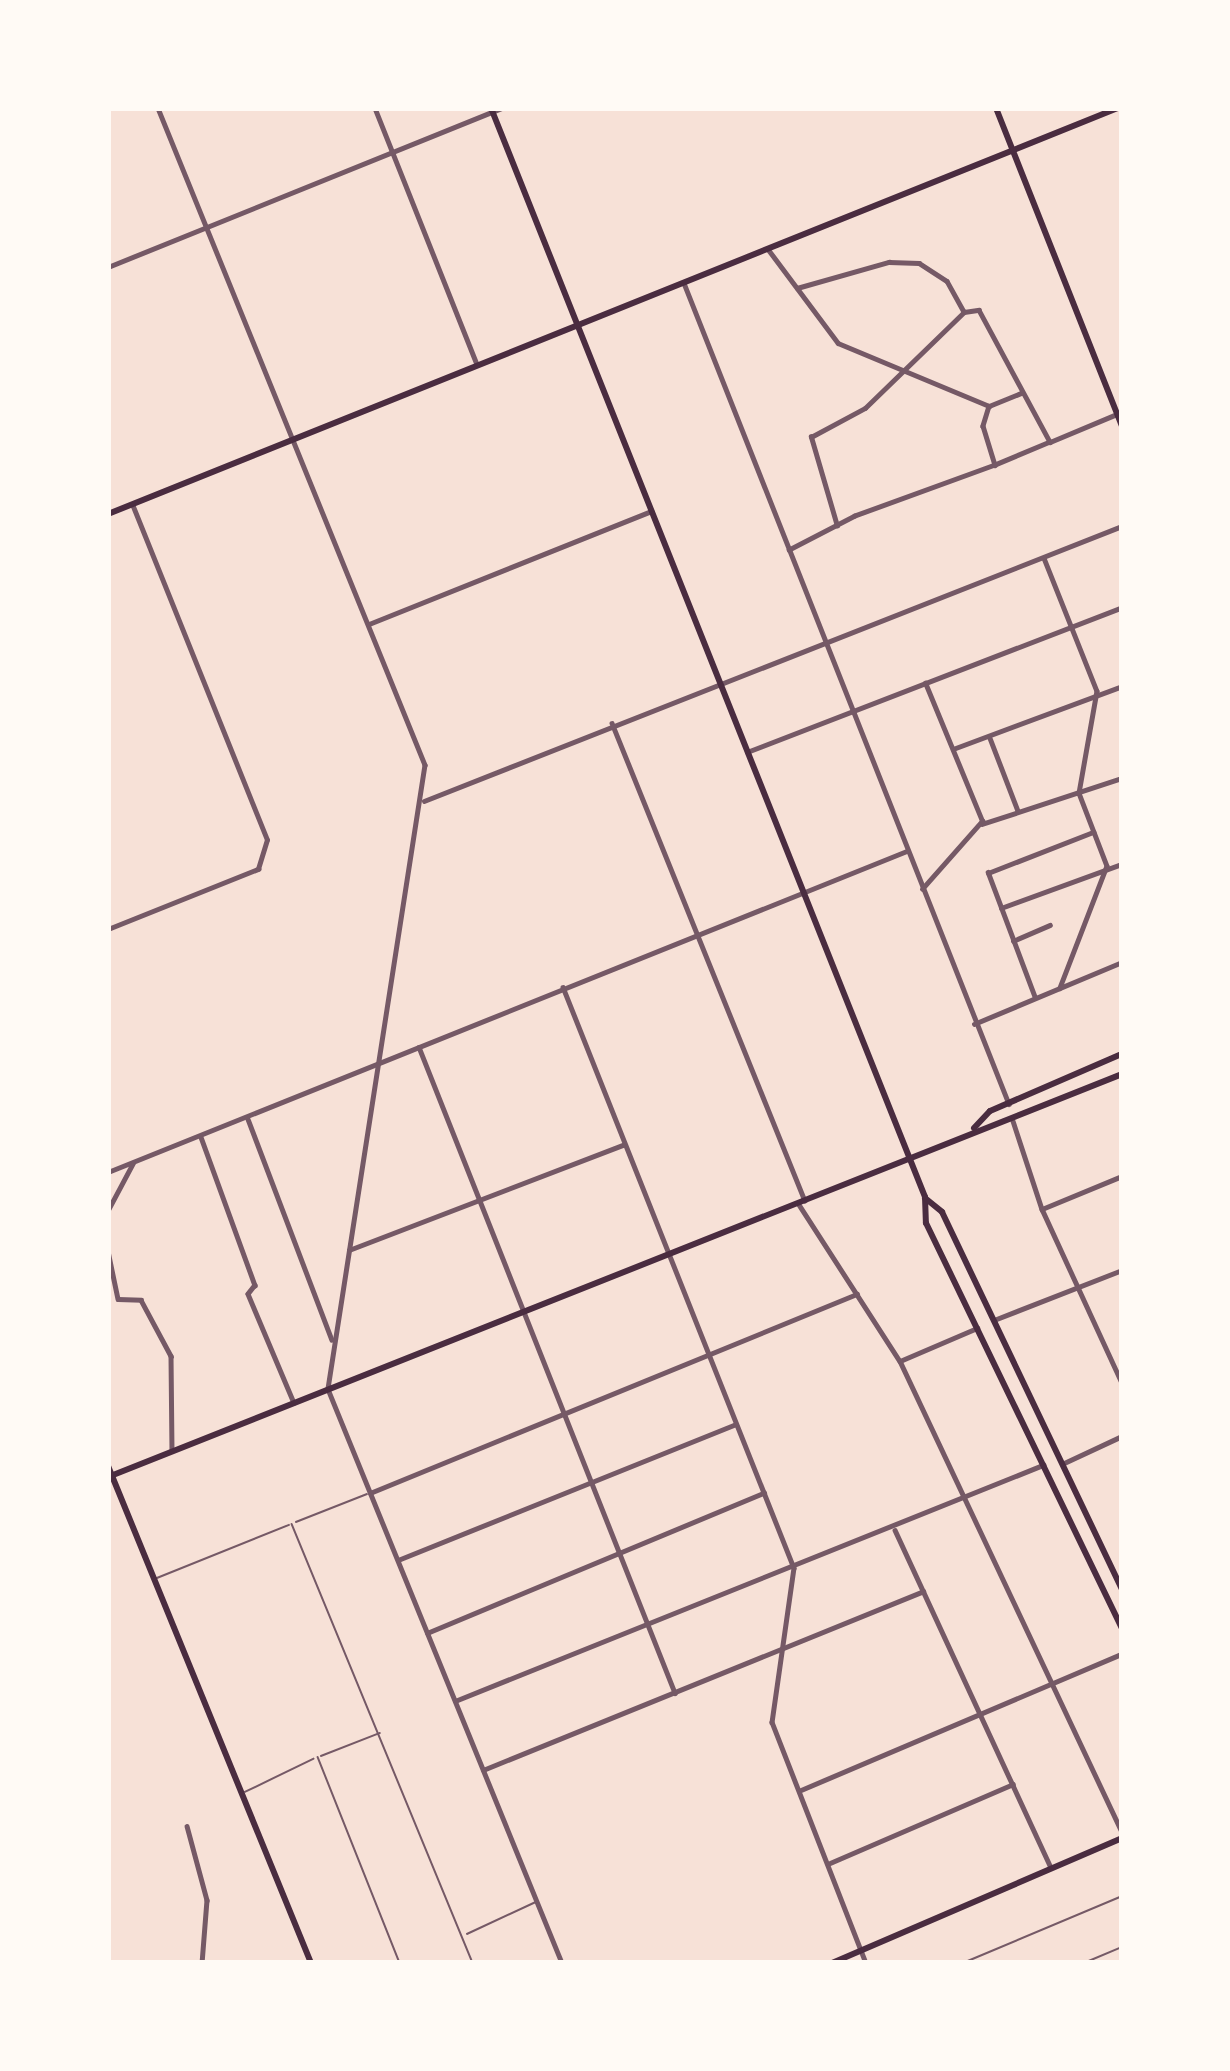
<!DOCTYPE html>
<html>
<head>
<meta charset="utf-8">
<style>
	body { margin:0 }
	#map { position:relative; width:1230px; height:2071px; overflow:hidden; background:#f7e1d7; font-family:Signika,sans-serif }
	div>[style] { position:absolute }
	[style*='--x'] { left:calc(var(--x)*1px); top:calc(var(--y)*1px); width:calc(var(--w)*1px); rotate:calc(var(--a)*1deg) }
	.service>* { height:1.5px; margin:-0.75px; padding:0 0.75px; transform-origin:0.75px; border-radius:0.75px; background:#755966 }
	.minor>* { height:4.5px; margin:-2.25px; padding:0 2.25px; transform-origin:2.25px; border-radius:2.25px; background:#755966 }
	.tertiary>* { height:4.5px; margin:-2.25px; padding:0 2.25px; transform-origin:2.25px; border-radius:2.25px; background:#755966 }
	.secondary>* { height:6px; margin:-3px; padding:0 3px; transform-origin:3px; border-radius:3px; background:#4a2c40 }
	span { translate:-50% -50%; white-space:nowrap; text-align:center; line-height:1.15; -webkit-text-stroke:9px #fffaf5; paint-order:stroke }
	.frame { position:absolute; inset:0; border:111px solid #fffaf5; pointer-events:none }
</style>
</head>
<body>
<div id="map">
	<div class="service">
		<i style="--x:296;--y:1522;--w:76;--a:-21.5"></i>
		<i style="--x:292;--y:1524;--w:475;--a:67.6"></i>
		<i style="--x:157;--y:1578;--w:142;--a:-21.9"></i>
		<i style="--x:321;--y:1756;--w:63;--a:-21.3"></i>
		<i style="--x:318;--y:1757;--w:222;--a:68.3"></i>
		<i style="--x:245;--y:1792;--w:76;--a:-25.9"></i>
		<i style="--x:467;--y:1934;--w:76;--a:-24.9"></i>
		<i style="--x:963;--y:1963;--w:173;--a:-22.8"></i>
		<i style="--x:1084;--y:1963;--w:41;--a:-22.8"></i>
	</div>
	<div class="minor">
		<i style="--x:375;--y:108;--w:276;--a:68.3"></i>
		<i style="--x:768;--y:249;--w:117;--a:53.3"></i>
		<i style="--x:838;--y:343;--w:164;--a:22.6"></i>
		<i style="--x:989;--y:406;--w:21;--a:107"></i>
		<i style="--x:983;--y:426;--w:41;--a:72.9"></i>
		<i style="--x:995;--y:465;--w:149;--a:160"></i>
		<i style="--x:855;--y:516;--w:74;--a:152.7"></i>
		<i style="--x:108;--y:267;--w:425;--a:-22"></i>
		<i style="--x:684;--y:283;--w:883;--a:68.4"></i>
		<i style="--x:797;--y:288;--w:96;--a:-15.8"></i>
		<i style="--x:889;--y:262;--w:30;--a:2"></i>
		<i style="--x:919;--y:263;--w:33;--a:33"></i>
		<i style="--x:947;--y:281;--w:35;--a:61"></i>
		<i style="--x:964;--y:312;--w:15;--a:-8"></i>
		<i style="--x:979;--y:310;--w:150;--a:61.7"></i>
		<i style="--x:1050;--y:442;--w:60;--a:157.3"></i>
		<i style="--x:989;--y:406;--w:35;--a:-22"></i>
		<i style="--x:1050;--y:442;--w:73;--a:-22.7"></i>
		<i style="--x:837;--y:526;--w:93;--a:-106.3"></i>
		<i style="--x:811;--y:437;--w:61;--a:-28.2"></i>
		<i style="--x:865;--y:408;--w:138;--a:-44.1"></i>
		<i style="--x:1044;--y:558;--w:143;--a:68.3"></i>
		<i style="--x:1097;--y:691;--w:104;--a:100"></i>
		<i style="--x:1079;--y:793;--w:78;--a:69"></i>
		<i style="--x:1107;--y:866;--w:131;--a:111.1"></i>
		<i style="--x:369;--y:624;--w:304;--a:-21.8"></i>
		<i style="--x:612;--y:723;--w:515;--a:68.01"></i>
		<i style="--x:990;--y:738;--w:78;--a:69"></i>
		<i style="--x:953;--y:749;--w:180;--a:-20.4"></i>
		<i style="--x:747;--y:752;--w:402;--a:-21.1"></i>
		<i style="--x:424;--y:801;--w:750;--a:-21.5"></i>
		<i style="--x:982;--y:824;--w:147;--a:-18.2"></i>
		<i style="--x:922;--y:889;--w:91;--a:-48.6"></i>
		<i style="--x:982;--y:821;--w:149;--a:-112.4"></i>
		<i style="--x:1001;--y:908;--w:129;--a:-20"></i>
		<i style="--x:108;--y:929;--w:162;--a:-21.8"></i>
		<i style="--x:258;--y:869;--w:30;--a:-73"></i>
		<i style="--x:267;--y:840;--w:359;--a:-111.9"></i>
		<i style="--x:1013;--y:941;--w:40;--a:-23.4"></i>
		<i style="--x:563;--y:987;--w:625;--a:68.32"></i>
		<i style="--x:794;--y:1568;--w:156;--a:98.1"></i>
		<i style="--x:772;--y:1722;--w:259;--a:68.7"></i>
		<i style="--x:1035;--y:998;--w:134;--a:-110.6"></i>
		<i style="--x:988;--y:873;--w:113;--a:-21.3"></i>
		<i style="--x:974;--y:1024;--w:160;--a:-22.7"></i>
		<i style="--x:419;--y:1047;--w:695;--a:68.38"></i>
		<i style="--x:248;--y:1119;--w:236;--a:69.2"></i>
		<i style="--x:1013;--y:1121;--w:93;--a:71.8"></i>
		<i style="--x:1042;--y:1209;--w:192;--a:65.3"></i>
		<i style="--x:201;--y:1137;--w:158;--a:70"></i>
		<i style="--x:255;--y:1285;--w:11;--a:128"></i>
		<i style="--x:248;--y:1294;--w:118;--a:67.1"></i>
		<i style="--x:108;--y:1172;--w:861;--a:-21.89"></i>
		<i style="--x:798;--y:1203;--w:188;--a:57.2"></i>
		<i style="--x:900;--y:1361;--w:521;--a:64.76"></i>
		<i style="--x:1042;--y:1209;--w:87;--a:-22.4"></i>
		<i style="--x:108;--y:1210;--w:53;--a:-62"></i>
		<i style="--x:349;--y:1250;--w:293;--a:-21"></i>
		<i style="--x:108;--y:1251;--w:49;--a:78.2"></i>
		<i style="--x:118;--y:1299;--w:23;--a:2"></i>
		<i style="--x:141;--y:1300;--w:64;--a:61.8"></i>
		<i style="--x:171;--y:1356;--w:95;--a:89.4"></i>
		<i style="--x:994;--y:1320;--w:137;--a:-21.3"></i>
		<i style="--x:900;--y:1361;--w:84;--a:-23.2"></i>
		<i style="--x:1062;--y:1464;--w:66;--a:-25"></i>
		<i style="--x:370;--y:1493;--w:526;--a:-22.23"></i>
		<i style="--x:895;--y:1530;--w:372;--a:65.2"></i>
		<i style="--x:398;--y:1560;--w:364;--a:-21.9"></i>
		<i style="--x:427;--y:1633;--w:365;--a:-22.6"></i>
		<i style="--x:455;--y:1701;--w:634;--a:-21.87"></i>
		<i style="--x:483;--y:1770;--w:475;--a:-22.1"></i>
		<i style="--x:801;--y:1790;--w:349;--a:-23"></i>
		<i style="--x:187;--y:1826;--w:77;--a:74.9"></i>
		<i style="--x:207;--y:1900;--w:63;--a:94.5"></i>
		<i style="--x:830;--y:1863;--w:199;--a:-23.3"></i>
	</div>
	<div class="tertiary">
		<i style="--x:158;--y:108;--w:709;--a:67.88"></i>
		<i style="--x:425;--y:765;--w:631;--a:98.84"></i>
		<i style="--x:328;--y:1389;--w:620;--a:67.82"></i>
	</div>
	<div class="secondary">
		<i style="--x:491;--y:108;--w:1172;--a:68.27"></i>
		<i style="--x:925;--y:1197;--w:26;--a:88"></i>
		<i style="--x:926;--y:1223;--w:450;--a:64.2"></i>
		<i style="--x:996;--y:108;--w:342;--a:68.4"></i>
		<i style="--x:108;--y:514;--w:1089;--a:-21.9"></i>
		<i style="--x:974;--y:1128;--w:23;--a:-47"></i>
		<i style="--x:990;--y:1111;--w:144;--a:-23.4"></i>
		<i style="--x:925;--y:1198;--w:22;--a:39"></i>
		<i style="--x:942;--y:1212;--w:419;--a:64.5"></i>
		<i style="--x:108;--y:1466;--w:537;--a:67.78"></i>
		<i style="--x:108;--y:1477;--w:1091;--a:-21.67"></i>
		<i style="--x:832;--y:1963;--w:316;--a:-23.3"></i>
	</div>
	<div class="frame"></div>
</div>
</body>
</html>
